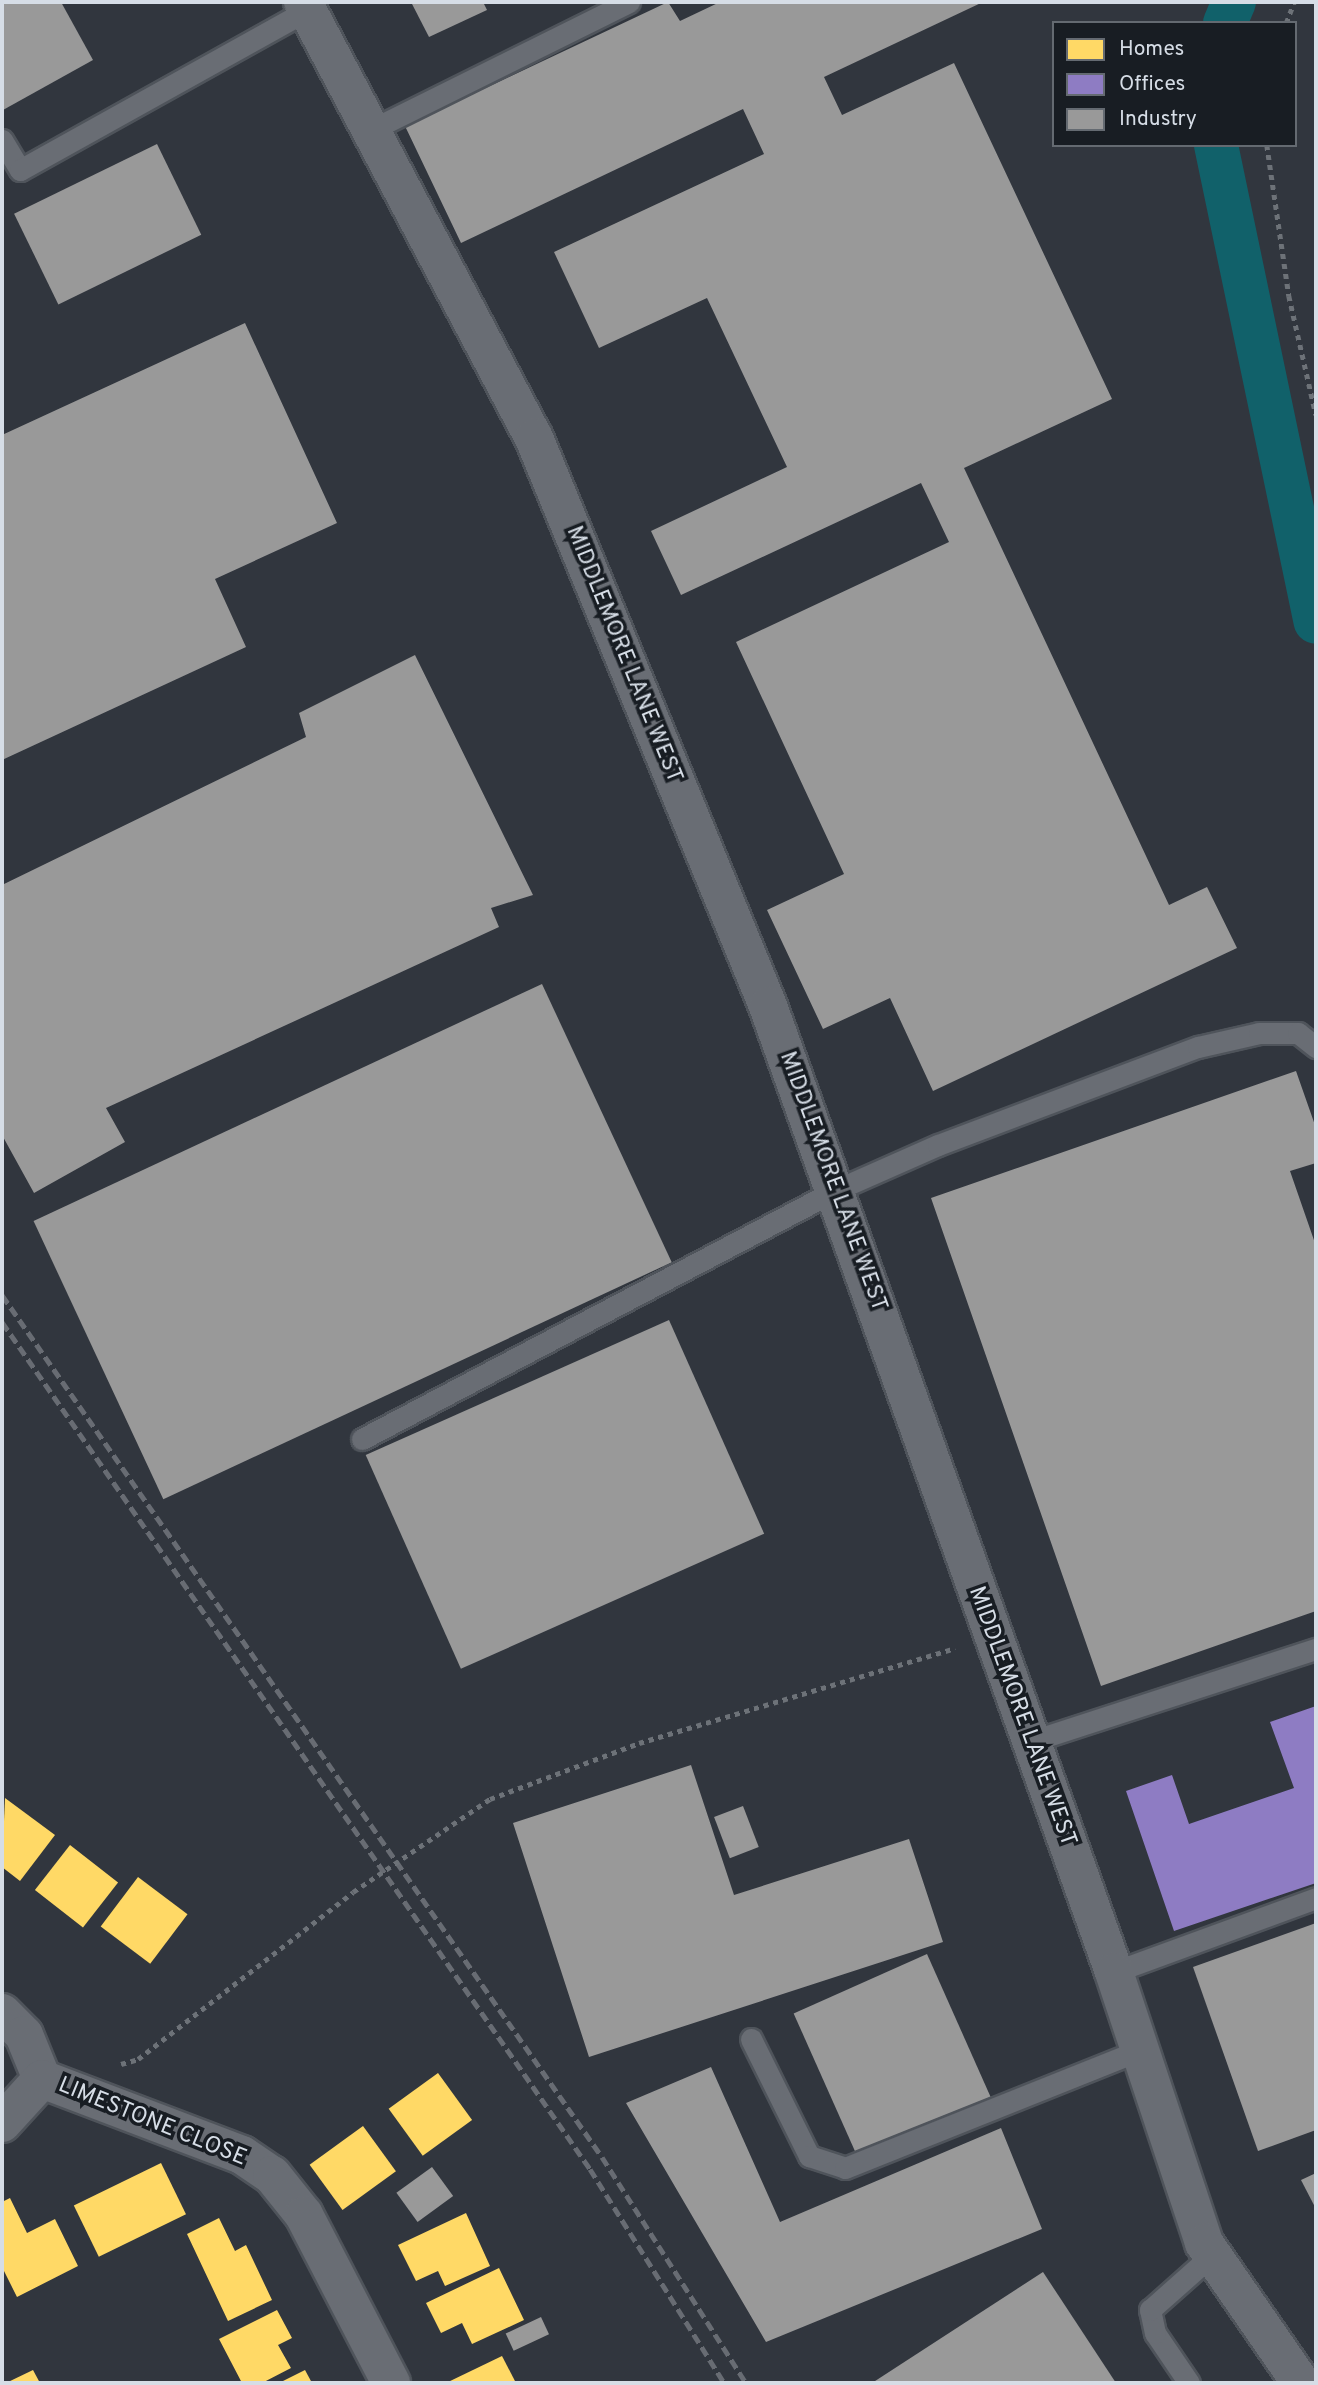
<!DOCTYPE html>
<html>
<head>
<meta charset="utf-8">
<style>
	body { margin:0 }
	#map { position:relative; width:1318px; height:2385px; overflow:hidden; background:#31363e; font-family:Overpass,sans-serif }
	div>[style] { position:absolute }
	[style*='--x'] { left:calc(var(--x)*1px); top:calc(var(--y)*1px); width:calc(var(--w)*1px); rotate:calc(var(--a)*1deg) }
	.homes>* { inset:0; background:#ffd966; transform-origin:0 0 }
	.offices>* { inset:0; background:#8e7cc3 }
	.industry>* { inset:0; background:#999; transform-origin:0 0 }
	.canal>* { height:44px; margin:-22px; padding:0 22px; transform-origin:22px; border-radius:22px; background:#11616a }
	.path>* { height:4.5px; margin-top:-2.25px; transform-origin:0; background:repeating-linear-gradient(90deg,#6d7278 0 5px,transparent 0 10px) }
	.roads { filter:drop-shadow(2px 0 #4f545b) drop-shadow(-2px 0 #4f545b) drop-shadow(0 2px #4f545b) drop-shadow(0 -2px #4f545b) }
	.service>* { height:21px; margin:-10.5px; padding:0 10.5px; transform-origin:10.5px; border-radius:10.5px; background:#696d74 }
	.minor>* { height:38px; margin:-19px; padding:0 19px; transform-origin:19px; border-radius:19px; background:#696d74 }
	.rail>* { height:5px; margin-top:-2.5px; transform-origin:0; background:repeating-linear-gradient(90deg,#686c73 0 10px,transparent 0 15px) }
	.path-bridge>* { height:4.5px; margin-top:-2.25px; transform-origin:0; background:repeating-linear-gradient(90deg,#6d7278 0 5px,transparent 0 10px) }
	span { translate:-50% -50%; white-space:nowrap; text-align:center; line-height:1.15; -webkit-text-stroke:7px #181d23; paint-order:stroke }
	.street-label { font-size:23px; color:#d6dde6 }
	.frame { position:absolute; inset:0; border:4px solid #d6dde6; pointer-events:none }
	.legend { position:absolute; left:1052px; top:21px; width:245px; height:126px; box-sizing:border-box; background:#181d23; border:2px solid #646a71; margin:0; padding:9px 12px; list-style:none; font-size:21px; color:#d6dde6 }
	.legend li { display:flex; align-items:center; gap:14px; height:35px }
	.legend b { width:35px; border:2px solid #646a71 }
</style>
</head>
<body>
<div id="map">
	<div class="homes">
		<i style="clip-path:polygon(5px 1798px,55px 1835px,20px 1881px,2px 1867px)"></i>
		<i style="left:70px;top:1845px;width:61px;height:57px;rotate:38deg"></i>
		<i style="left:138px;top:1877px;width:62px;height:62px;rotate:37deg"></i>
		<i style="left:438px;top:2073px;width:58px;height:61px;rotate:54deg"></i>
		<i style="left:363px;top:2126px;width:56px;height:66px;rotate:54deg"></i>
		<i style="left:161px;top:2163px;width:57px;height:97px;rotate:64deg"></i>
		<i style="clip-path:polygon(10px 2198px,27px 2233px,55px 2219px,78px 2266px,17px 2297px,2px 2267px,2px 2202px)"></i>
		<i style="clip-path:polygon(466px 2213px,490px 2266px,445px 2286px,438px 2271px,416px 2281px,398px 2245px)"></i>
		<i style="clip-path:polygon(219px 2218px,235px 2251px,246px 2245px,272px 2300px,228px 2321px,187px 2234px)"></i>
		<i style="clip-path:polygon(499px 2268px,524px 2320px,472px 2344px,462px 2323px,441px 2333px,426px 2303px)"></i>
		<i style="clip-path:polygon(277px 2310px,292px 2338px,278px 2345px,291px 2368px,262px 2383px,242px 2383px,219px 2339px)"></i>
		<i style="clip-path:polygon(502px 2356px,516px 2383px,446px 2383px)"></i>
		<i style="clip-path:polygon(33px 2370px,40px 2383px,6px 2383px)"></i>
		<i style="clip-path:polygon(305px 2370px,312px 2383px,279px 2383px)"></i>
	</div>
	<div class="offices">
		<i style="clip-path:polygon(1316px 1706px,1316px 1883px,1174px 1931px,1126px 1791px,1172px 1775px,1189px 1824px,1294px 1788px,1270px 1722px)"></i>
	</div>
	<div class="industry">
		<i style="clip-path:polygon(2px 2px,61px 2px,93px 60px,3px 110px)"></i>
		<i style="clip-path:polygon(411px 2px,483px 2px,487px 10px,429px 37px)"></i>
		<i style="clip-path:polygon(668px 2px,680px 21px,720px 2px,983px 2px,824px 77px,842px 115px,954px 63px,1112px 399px,964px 468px,1169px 905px,1207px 887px,1237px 948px,933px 1091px,890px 998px,823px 1029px,767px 910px,844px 874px,736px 642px,949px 542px,921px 483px,681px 595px,651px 531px,787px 467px,707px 298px,599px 348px,554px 252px,764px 154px,743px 109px,461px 243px,405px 126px)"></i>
		<i style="left:157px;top:144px;width:101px;height:159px;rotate:64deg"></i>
		<i style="clip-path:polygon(245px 323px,337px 523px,215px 579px,246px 647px,2px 760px,2px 435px)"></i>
		<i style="clip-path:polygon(415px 655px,533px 895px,491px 908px,499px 927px,106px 1108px,125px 1142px,34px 1193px,2px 1135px,2px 885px,306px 737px,299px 713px)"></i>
		<i style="left:542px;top:984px;width:307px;height:561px;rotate:65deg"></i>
		<i style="clip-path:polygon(1296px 1071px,1316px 1128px,1316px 1163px,1290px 1171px,1316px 1246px,1316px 1611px,1101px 1686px,931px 1198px)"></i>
		<i style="left:669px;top:1320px;width:234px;height:332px;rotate:66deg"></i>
		<i style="clip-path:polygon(691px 1765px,734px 1895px,909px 1839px,943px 1942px,589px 2057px,513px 1823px)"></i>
		<i style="left:743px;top:1806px;width:44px;height:31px;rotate:69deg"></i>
		<i style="clip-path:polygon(1316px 1923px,1316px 2130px,1258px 2151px,1193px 1967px)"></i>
		<i style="left:927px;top:1954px;width:160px;height:146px;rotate:66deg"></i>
		<i style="clip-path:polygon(711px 2067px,780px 2222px,1001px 2128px,1042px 2229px,766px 2342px,626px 2103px)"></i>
		<i style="left:432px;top:2167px;width:36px;height:44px;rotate:54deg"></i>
		<i style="clip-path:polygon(1316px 2173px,1316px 2209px,1301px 2180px)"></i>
		<i style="clip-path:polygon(1043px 2272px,1116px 2383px,872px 2383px)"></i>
		<i style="left:541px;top:2317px;width:19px;height:39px;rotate:65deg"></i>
	</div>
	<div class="canal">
		<i style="--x:1225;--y:23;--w:23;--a:-67"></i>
		<i style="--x:1216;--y:145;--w:487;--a:78.2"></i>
	</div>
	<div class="path">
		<i style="--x:1286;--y:23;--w:22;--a:-69"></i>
		<i style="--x:1267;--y:145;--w:153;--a:81.7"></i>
		<i style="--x:1289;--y:296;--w:122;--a:77.2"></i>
		<i style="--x:490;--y:1799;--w:159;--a:-20.6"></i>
		<i style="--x:639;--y:1743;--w:330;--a:-16.7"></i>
		<i style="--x:121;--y:2064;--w:18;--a:-16"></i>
		<i style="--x:138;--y:2059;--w:272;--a:-37.8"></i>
	</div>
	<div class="roads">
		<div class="service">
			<i style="--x:371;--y:130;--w:288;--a:-26.4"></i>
			<i style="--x:2;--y:140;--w:35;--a:59"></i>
			<i style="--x:20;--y:170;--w:329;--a:-29.1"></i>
			<i style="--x:362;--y:1439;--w:535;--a:-27.71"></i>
			<i style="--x:836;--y:1190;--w:111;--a:-23.8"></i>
			<i style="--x:938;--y:1145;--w:278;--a:-20.7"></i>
			<i style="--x:1198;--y:1047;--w:63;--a:-12.9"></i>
			<i style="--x:1259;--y:1033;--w:39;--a:0"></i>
			<i style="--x:1298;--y:1033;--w:23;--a:38"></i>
			<i style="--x:1029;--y:1742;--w:302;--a:-18"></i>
			<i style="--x:1114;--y:1972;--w:215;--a:-20.1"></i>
			<i style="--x:751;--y:2039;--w:131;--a:63.6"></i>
			<i style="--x:809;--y:2156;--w:38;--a:18"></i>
			<i style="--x:845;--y:2168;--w:315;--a:-21.8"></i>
			<i style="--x:1189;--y:2383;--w:60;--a:-124.2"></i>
			<i style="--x:1155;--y:2333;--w:24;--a:-102"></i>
			<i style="--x:1150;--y:2310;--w:83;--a:-41.6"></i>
		</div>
		<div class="minor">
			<i style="--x:303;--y:2;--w:493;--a:62.1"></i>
			<i style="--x:534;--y:438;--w:614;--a:67.61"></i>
			<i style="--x:768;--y:1006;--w:1026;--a:70.29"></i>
			<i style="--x:1114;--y:1972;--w:286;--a:71.6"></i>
			<i style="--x:1204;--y:2243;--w:170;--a:55.3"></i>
			<i style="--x:2;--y:2013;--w:31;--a:45"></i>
			<i style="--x:24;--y:2035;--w:48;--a:67.8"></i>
			<i style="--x:42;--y:2079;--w:214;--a:20.8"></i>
			<i style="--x:242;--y:2155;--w:36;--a:34"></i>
			<i style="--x:272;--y:2175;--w:51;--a:51.3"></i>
			<i style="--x:304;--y:2215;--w:189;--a:62.6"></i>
			<i style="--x:2;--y:2123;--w:59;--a:-47.7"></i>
		</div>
	</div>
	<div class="rail">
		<i style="--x:2;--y:1295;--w:1050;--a:55.16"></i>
		<i style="--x:602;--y:2157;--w:268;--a:57.5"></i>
		<i style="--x:2;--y:1322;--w:1031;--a:55.23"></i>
		<i style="--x:590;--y:2169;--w:252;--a:57.9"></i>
	</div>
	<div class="path-bridge">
		<i style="--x:353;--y:1892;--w:166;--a:-34.2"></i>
	</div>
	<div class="street-label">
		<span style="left:623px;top:655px;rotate:68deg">MIDDLEMORE LANE WEST</span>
		<span style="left:832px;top:1182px;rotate:70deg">MIDDLEMORE LANE WEST</span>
		<span style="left:1021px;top:1717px;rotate:70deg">MIDDLEMORE LANE WEST</span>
		<span style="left:152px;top:2123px;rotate:22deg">LIMESTONE CLOSE</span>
	</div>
	<div class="frame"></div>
	<ul class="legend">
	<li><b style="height:19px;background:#ffd966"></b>Homes</li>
	<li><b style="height:19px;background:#8e7cc3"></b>Offices</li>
	<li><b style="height:19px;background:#999"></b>Industry</li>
	</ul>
</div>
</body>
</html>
